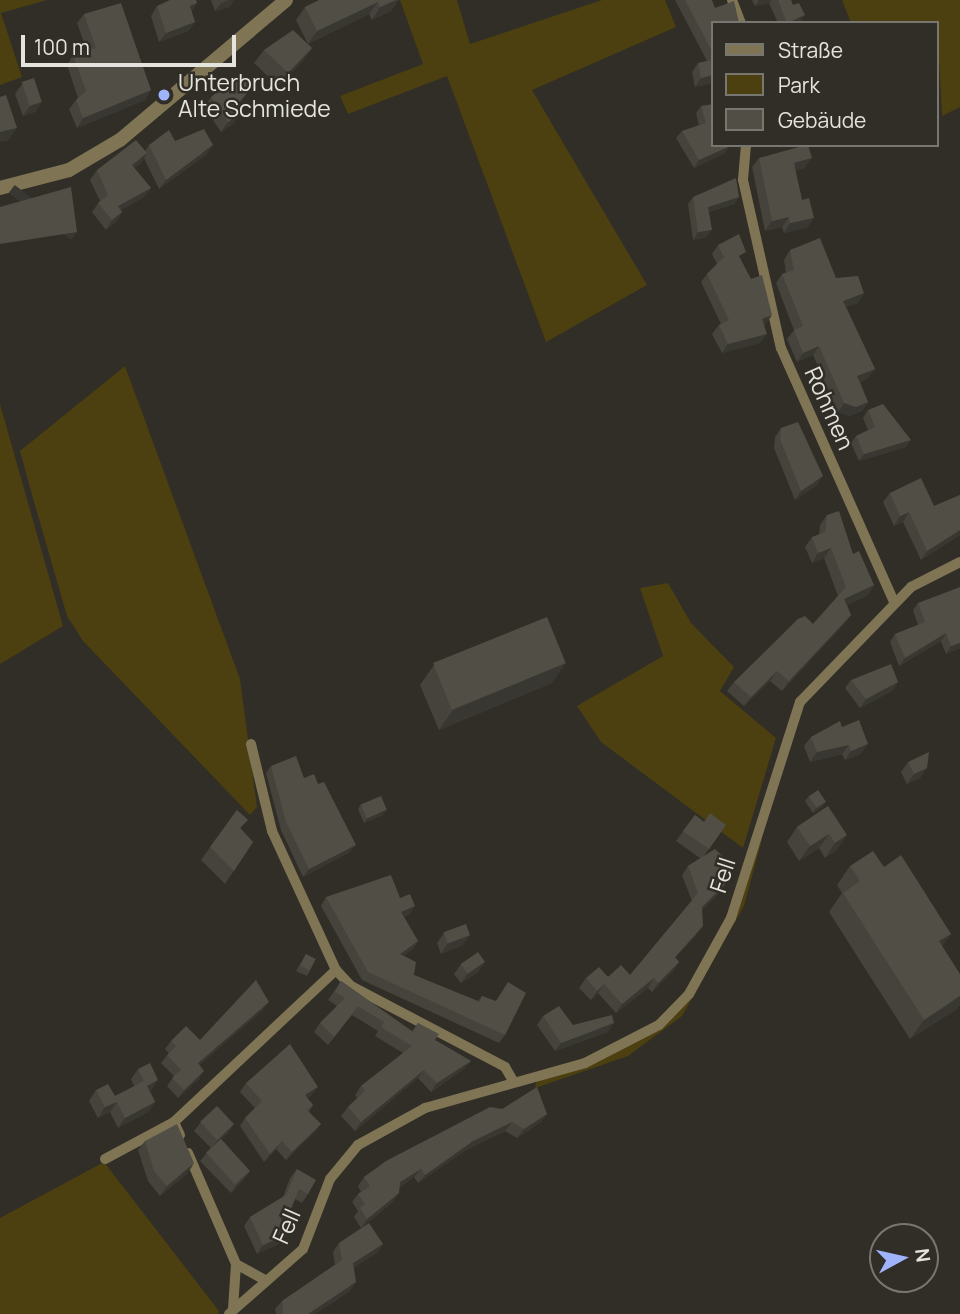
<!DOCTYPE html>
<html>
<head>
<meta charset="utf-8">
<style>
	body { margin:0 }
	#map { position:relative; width:960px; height:1314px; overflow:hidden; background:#302e26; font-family:Manrope,sans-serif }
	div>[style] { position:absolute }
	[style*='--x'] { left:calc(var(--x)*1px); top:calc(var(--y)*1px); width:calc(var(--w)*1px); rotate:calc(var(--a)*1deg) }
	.green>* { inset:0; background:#4c3f10 }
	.minor>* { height:10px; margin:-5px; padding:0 5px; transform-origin:5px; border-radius:5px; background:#7f7555 }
	.tertiary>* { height:14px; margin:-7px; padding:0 7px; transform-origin:7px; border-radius:7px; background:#7f7555 }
	.wall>* { inset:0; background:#46433c }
	.shaded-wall>* { inset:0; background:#393731; transform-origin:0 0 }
	.building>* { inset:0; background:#514e46; transform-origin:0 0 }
	.dots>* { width:19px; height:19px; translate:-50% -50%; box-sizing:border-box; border:4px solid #302e26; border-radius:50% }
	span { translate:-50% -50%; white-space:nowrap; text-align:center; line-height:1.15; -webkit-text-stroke:5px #302e26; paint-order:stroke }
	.poi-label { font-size:23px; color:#e4e3de }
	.left { translate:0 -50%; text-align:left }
	.street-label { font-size:23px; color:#e4e3de }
	.legend { position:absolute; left:711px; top:21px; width:228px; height:126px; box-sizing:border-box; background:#302e26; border:2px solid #787670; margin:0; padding:9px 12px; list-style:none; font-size:21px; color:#e4e3de }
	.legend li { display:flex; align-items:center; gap:14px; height:35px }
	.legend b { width:35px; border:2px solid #787670 }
	.north { position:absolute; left:869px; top:1223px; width:70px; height:70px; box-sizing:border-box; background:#302e26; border:2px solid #787670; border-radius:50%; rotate:82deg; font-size:19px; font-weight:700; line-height:28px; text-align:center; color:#e4e3de }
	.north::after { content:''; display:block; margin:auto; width:24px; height:32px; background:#a0b3fd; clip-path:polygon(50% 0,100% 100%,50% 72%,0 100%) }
	.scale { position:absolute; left:21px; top:35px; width:215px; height:32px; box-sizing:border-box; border:4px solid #e4e3de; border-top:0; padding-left:9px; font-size:21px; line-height:24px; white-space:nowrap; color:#e4e3de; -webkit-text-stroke:5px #302e26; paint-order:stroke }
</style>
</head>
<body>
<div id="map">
	<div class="green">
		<i style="clip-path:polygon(0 0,47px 0,1px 13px,22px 77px,0 85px)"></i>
		<i style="clip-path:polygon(400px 0,457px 0,470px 44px,602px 0,665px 0,676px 27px,532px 90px,647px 285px,546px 342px,447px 76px,348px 114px,340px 96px,423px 64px)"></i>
		<i style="clip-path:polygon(842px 0,960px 0,960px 107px,942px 116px,937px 23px,851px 23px)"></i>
		<i style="clip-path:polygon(125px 366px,240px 679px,257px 807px,250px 815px,83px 641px,67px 616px,32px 495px,20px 451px)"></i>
		<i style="clip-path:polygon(0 404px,63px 626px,0 664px)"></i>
		<i style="clip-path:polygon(668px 583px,691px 623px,734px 667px,720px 691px,776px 738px,743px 848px,601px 742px,577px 706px,663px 656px,640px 588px)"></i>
		<i style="clip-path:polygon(763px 836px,744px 906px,682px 1016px,628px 1056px,535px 1088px,537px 1080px,593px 1061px,676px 1010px,741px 894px)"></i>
		<i style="clip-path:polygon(104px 1162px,219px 1311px,218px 1314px,0 1314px,0 1218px)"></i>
	</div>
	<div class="minor">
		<i style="--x:732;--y:0;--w:25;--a:69"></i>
		<i style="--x:746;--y:145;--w:35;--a:95"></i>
		<i style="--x:743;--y:180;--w:172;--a:77.3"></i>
		<i style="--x:781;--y:348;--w:278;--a:66"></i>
		<i style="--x:251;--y:744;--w:89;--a:76.4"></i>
		<i style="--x:272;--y:831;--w:153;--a:65.3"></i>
		<i style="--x:180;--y:1135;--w:14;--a:-115"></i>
		<i style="--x:174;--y:1122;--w:222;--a:-43.2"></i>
		<i style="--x:336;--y:970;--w:22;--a:47"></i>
		<i style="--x:351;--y:986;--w:174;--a:27.7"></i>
		<i style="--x:505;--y:1067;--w:16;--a:60"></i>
		<i style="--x:188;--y:1153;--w:121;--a:66.6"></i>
		<i style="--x:236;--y:1264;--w:45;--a:93.8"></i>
		<i style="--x:105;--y:1159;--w:78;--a:-28.2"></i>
		<i style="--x:236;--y:1264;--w:35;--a:29"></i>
		<i style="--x:229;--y:1314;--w:98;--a:-41.3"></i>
		<i style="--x:303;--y:1249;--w:75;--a:-68.9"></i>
		<i style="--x:330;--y:1179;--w:44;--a:-50.5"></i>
		<i style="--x:358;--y:1145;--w:77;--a:-28.9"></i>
		<i style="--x:425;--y:1108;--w:166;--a:-15.7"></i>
		<i style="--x:585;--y:1063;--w:83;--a:-27.2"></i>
		<i style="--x:659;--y:1025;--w:43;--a:-45.9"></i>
		<i style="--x:689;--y:994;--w:87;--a:-61.1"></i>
		<i style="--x:731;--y:918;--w:227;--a:-72.3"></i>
		<i style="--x:800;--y:702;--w:160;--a:-46"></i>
		<i style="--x:911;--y:587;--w:55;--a:-27"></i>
	</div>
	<div class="tertiary">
		<i style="--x:0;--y:188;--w:71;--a:-14.6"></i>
		<i style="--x:69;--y:170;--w:59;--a:-30.5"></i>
		<i style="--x:120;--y:140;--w:217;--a:-40.1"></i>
	</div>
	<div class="wall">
		<i style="clip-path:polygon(211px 0,234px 0,230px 7px,215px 11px)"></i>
		<i style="clip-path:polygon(399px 0,391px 11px,372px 20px,369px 14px,308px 44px,296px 20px,305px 7px)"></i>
		<i style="clip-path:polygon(675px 0,712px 0,713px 23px,713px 83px,695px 87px,692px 72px,698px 63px,707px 61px)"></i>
		<i style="clip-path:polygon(752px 0,791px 0,799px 23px,778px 23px,769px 3px,755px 6px)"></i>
		<i style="clip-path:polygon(157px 6px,191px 12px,195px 22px,188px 31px,159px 42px,151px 16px)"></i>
		<i style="clip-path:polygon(84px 14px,151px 90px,145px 100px,77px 128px,69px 109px,78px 98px,67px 65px,73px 55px,87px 51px,77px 23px)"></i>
		<i style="clip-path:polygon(312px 48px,302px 62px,278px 86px,254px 63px,264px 50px)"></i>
		<i style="clip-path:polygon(22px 84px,42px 102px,35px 112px,23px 116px,15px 94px)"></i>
		<i style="clip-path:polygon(211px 97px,243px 100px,237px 107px,234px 123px,221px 132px,204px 107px)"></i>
		<i style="clip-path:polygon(701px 106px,730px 146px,725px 153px,694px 168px,676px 138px,682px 131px,699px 125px,696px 113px)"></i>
		<i style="clip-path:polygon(175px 141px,207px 154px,159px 189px,144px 158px,141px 163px,134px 168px,151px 188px,144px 197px,121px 210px,122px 212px,116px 222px,106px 230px,92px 212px,100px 201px,90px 180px,97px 170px,145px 151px,149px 145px)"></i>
		<i style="clip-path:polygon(759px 158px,805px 168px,795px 170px,808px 227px,784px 233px,782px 227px,765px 231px,752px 167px)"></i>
		<i style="clip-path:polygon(693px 197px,739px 197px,734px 204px,709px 212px,707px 237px,693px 240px,688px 204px)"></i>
		<i style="clip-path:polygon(718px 245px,741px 260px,766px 324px,764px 325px,760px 343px,722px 353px,712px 334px,719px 325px,721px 324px,701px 282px,707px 274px,717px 264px,712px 254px)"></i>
		<i style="clip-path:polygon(790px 250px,836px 278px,864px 293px,858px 303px,846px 307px,875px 369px,868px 378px,860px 382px,868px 402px,862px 411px,849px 416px,838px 412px,813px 355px,797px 362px,787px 339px,794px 330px,776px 283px,782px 274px,786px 273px,784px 260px)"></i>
		<i style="clip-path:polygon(868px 410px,906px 447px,859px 461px,851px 443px,856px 436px,868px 430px,863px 418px)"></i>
		<i style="clip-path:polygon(781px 428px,817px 485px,795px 500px,774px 448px,775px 437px)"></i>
		<i style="clip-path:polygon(890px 493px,934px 506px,960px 495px,960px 535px,921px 560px,903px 522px,894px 526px,883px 502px)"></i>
		<i style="clip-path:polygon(827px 515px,874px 585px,868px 595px,847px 605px,851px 615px,844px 624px,782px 691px,770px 681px,744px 706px,727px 691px,734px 682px,813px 624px,838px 596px,824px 558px,812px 563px,805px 547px,812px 537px,819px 535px,820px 525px)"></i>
		<i style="clip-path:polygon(918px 603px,960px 648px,946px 654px,941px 641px,899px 666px,890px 642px,895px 634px,918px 625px,913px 610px)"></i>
		<i style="clip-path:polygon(434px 665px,552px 683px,439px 730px,420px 685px)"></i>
		<i style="clip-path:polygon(851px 680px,898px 682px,892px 691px,860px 708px,845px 688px)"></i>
		<i style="clip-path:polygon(842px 727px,861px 754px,845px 760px,842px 754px,810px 762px,804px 746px,811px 737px)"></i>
		<i style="clip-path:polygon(908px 762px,927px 768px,920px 778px,907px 784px,901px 772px)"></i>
		<i style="clip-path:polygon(271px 766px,304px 778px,318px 784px,350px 852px,303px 877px,281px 830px,266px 773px)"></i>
		<i style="clip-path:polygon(809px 796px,826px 802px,822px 807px,813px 813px,805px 801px)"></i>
		<i style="clip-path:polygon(361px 804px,383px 815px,364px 823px,358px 809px)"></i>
		<i style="clip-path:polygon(828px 806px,837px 850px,825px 858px,819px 848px,799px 861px,787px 842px,797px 827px)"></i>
		<i style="clip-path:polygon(237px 810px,241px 829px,253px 842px,225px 884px,201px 860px)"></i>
		<i style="clip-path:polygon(695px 815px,704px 822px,726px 825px,704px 856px,725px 884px,719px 893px,702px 910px,696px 935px,675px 958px,679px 962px,673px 971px,652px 992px,648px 988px,616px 1013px,598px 993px,591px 1000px,579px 988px,586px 978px,630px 975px,692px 901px,682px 875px,688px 866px,700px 858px,676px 841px)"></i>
		<i style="clip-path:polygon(850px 866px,884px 867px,951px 934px,942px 946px,957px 1009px,910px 1039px,829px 912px,842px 893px,837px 885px)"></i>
		<i style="clip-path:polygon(326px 897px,400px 898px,410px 914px,404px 917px,418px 941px,413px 949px,403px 956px,414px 975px,478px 1001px,482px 996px,505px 1035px,499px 1043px,362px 980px,321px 906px)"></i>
		<i style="clip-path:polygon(444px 933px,463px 945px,441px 954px,437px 943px)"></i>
		<i style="clip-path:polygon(306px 954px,310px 971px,307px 976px,296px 971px)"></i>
		<i style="clip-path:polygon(485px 962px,478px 972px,461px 983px,454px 974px,461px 964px)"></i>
		<i style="clip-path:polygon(341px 981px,412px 1031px,418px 1023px,435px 1040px,471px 1061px,464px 1069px,431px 1092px,418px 1078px,355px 1131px,341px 1116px,348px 1107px,357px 1098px,355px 1095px,361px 1086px,403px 1053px,375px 1036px,378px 1031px,352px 1015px,328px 1045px,314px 1032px,320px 1023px,337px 1006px,328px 1000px)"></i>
		<i style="clip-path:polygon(263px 1010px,199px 1065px,199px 1079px,178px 1098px,167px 1086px,174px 1076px,161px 1063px,169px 1053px,165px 1049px,171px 1041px,200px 1040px)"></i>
		<i style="clip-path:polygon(543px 1016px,573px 1025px,608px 1032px,555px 1051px,537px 1025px)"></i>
		<i style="clip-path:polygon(138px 1069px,151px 1091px,150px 1091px,155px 1102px,148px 1112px,118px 1128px,110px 1112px,98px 1118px,89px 1101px,96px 1090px,115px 1096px,134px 1086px,131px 1079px)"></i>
		<i style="clip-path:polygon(246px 1083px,312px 1095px,307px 1098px,313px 1105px,309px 1112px,321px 1124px,315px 1132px,286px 1160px,276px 1149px,264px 1162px,240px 1126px,245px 1118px,255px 1108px,240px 1092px)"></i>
		<i style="clip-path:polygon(502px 1109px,547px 1114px,541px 1122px,517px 1138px,505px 1131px,466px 1150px,418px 1183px,414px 1177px,400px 1187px,393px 1202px,361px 1228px,354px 1217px,358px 1211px,352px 1202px,358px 1194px,361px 1192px,358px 1186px,364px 1177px)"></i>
		<i style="clip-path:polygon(201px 1122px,228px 1133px,221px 1139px,250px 1171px,244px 1179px,231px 1193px,200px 1161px,211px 1148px,194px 1131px)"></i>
		<i style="clip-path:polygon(145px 1141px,188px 1173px,160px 1196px,148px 1181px,138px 1150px)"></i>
		<i style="clip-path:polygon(297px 1169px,308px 1194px,302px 1203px,295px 1199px,285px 1218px,281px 1220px,288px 1234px,281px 1243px,257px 1254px,244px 1226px,250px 1217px,283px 1197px,290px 1178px)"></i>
		<i style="clip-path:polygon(339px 1243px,383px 1244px,377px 1253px,353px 1267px,350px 1291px,315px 1314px,276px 1314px,275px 1309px,282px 1301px,335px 1265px,333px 1252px)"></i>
	</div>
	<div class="shaded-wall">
		<i style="clip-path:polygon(229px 0,234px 0,230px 7px,215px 11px,221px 3px)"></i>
		<i style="clip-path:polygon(396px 0,399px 0,391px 11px,372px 20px,380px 7px)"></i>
		<i style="clip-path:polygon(759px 0,771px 0,769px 3px,755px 6px)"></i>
		<i style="clip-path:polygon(378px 2px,369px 14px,308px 44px,317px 31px)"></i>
		<i style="clip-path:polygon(197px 3px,191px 13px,190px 6px)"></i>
		<i style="clip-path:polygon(805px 15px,799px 23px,787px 23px)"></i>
		<i style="clip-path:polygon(195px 22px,188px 31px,159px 42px,166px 33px)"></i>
		<i style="clip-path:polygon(312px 48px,302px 62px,278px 86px,288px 73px)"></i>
		<i style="clip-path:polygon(713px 75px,713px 83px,695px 87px,701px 78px)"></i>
		<i style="clip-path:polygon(151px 90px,145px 100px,77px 128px,83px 118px)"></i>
		<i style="clip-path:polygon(250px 90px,243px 100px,229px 115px,236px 105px)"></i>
		<i style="clip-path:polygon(42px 102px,35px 112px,23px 116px,30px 106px)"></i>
		<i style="clip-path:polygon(241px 113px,234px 123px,221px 132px,228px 122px)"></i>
		<i style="clip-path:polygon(17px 128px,8px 141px,0 142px,0 132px)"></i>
		<i style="clip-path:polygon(213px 145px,207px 154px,159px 189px,166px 180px)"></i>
		<i style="clip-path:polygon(730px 146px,725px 153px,694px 168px,699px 160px)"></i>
		<i style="clip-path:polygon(147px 153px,141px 163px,125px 175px,132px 165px)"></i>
		<i style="clip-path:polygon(812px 158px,805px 168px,787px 173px,794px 163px)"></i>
		<i style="clip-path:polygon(151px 188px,144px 197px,111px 216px,118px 206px)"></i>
		<i style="clip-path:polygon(739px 197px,734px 204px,703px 214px,708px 207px)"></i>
		<i style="clip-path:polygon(122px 212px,116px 222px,106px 230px,112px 220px)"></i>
		<i style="clip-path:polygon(789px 217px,782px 227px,765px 231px,772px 221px)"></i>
		<i style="clip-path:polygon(814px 218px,808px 227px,784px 233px,790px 223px)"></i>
		<i style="clip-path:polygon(712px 230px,707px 237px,693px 240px,698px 232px)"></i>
		<i style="left:77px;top:232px;width:10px;height:78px;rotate:127deg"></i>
		<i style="clip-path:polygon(864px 293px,858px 303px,837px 310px,843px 301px)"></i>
		<i style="clip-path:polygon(772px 315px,766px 324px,755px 327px,762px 319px)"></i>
		<i style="clip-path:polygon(767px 334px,760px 343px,722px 353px,728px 344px)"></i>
		<i style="clip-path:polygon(819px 346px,813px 355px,797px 362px,803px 353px)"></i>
		<i style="clip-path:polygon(875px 369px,868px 378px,851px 385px,857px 376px)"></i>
		<i style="clip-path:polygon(868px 402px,862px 411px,849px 416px,838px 412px,844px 403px)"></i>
		<i style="clip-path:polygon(911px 440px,906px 447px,859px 461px,864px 454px)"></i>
		<i style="clip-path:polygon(823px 476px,817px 485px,795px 500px,801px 491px)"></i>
		<i style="clip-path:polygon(909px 512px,903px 522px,894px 526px,900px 516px)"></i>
		<i style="clip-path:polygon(960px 530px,960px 535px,921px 560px,927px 551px)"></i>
		<i style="clip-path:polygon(831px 548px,824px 558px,812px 563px,818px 553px)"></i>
		<i style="clip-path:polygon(874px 585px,868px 595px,837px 609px,844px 599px)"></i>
		<i style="clip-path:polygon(851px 615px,844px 624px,782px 691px,789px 681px)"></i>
		<i style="clip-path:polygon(946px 633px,941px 641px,899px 666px,905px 658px)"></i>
		<i style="clip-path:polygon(960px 643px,960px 648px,946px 654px,951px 646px)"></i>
		<i style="clip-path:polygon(566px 663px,552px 683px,439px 730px,453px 710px)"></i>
		<i style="clip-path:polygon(777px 671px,770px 681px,744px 706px,751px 697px)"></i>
		<i style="clip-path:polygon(898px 682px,892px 691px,860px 708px,866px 699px)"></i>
		<i style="clip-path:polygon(868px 744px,861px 754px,845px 760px,851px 751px)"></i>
		<i style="clip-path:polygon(849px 745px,842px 754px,810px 762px,817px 752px)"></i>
		<i style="clip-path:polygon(927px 768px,920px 778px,907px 784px,914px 774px)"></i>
		<i style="clip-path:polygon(826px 802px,822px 807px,813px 813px,816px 808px)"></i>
		<i style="clip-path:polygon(387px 810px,383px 815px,364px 823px,367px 818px)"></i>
		<i style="clip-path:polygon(829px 834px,819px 848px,799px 861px,810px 846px)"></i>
		<i style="clip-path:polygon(847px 835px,837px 850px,825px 858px,835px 843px)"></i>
		<i style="clip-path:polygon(356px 845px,350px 852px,303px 877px,309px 869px)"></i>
		<i style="clip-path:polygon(725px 884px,719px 893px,696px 916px,702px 907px)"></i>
		<i style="clip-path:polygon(415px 906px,410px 914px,395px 921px,401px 912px)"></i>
		<i style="clip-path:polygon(703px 926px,696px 935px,668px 966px,675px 957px)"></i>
		<i style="clip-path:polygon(951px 934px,937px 953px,939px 941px)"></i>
		<i style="clip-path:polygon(470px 935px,463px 945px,441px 954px,448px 943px)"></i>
		<i style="clip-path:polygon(418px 941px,413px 949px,394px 963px,400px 954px)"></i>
		<i style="clip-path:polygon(485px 962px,478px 972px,461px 983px,468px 973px)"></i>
		<i style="clip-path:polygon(679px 962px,673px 971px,652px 992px,658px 983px)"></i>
		<i style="clip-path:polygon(654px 978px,648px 988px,616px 1013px,622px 1004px)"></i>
		<i style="clip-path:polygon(604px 984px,598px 993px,591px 1000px,597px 991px)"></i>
		<i style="clip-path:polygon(960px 996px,960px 1005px,957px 1009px,910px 1039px,924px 1020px)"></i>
		<i style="clip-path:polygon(269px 1002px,263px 1010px,192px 1072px,198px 1063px)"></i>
		<i style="clip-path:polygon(614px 1023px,608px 1032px,555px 1051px,561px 1043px)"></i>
		<i style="clip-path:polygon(471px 1061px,464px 1069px,431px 1092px,437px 1083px)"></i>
		<i style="clip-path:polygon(424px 1070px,418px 1078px,355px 1131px,361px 1122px)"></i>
		<i style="clip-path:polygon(204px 1071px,199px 1079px,178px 1098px,184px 1090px)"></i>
		<i style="clip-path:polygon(158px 1080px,151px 1091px,140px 1096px,147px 1086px)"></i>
		<i style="clip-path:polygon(318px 1087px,312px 1095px,299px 1103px,305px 1095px)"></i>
		<i style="clip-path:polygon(117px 1102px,110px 1112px,98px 1118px,105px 1107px)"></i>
		<i style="clip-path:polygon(155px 1102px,148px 1112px,118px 1128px,125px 1118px)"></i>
		<i style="clip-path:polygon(547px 1114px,541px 1122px,517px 1138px,524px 1129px)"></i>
		<i style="clip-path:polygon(512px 1122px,505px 1131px,466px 1150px,418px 1183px,425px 1175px,473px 1141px)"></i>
		<i style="clip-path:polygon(234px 1124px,228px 1133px,211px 1149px,218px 1140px)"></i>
		<i style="clip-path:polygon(321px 1124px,315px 1132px,286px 1160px,292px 1152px)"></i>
		<i style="clip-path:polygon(282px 1141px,276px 1149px,264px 1162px,270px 1154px)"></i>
		<i style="clip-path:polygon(194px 1163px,188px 1173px,160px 1196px,167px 1186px)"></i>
		<i style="clip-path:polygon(421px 1169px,414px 1177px,394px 1191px,400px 1182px)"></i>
		<i style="clip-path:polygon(250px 1171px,244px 1179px,231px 1193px,237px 1184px)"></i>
		<i style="clip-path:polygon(399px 1193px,393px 1202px,361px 1228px,367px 1219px)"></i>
		<i style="clip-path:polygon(291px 1209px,285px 1218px,273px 1224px,279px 1215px)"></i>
		<i style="clip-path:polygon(288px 1234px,281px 1243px,257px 1254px,263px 1245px)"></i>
		<i style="clip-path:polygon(383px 1244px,377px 1253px,347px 1272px,353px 1263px)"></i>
		<i style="clip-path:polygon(356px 1282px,350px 1291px,315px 1314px,308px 1314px)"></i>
	</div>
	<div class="building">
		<i style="clip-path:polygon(170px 0,196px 0,197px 3px,190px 6px,195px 22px,166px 33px,157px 6px)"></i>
		<i style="clip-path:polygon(319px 0,396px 0,380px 7px,378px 2px,317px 31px,305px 7px)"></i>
		<i style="clip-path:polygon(685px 0,712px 0,715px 8px,734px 1px,739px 23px,713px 23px,713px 53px)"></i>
		<i style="clip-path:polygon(778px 0,791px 0,793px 5px,799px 3px,805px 15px,787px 23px)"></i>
		<i style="clip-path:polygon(121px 3px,151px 90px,83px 118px,76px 100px,86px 91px,73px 55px,96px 48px,84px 14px)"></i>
		<i style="clip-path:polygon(293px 30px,312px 48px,288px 73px,264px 50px)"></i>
		<i style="clip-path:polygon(713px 60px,713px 75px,701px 78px,698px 63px)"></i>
		<i style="clip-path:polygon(242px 72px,250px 90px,236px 105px,241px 113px,228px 122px,211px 97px)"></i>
		<i style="left:34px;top:78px;width:25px;height:13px;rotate:72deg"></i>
		<i style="clip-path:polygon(6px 95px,17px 128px,0 132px,0 97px)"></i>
		<i style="clip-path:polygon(713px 104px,713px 145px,730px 146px,699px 160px,682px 131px,706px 123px,701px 106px)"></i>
		<i style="clip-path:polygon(204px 129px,213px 145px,166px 180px,149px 145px,169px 130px,175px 141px)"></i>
		<i style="clip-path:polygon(136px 140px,147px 153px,132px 165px,151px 188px,118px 206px,122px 212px,112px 220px,98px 203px,108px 195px,97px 170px)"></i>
		<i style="clip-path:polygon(806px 145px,808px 145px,812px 158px,794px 163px,802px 200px,809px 198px,814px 218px,790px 223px,789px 217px,772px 221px,759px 158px)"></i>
		<i style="clip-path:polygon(736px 178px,739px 197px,708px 207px,712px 230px,698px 232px,693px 197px)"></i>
		<i style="clip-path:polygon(71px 187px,77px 232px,0 244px,0 207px)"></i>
		<i style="clip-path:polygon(739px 234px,746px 252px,739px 256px,751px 279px,762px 275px,772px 315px,762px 319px,767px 334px,728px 344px,719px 325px,729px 320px,707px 274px,724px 257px,718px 245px)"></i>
		<i style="clip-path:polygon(820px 238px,836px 278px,858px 276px,864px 293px,843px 301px,875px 369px,857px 376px,868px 402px,856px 407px,844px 403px,819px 346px,803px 353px,794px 330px,803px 326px,782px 274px,794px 270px,790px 250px)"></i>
		<i style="clip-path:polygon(883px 404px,911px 440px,864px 454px,856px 436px,875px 427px,868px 410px)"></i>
		<i style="clip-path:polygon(798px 422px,823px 476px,801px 491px,780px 439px,781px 428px)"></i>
		<i style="clip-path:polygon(921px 478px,934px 506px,960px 495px,960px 530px,927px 551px,909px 512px,900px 516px,890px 493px)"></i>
		<i style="clip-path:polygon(839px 511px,853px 554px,859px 551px,874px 585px,844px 599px,851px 615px,789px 681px,777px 671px,751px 697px,734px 682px,798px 619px,805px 616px,813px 624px,846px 587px,831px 548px,818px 553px,812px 537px,825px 532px,827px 515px)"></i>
		<i style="clip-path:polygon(960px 587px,960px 643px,951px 646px,946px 633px,905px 658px,895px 634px,925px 622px,918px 603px)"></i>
		<i style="left:547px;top:617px;width:50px;height:123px;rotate:68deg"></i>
		<i style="clip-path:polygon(891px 664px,898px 682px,866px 699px,851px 680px)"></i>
		<i style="clip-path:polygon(859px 720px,868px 744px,851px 751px,849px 745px,817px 752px,811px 737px,840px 721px,842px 727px)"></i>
		<i style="clip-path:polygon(929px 752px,927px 768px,914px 774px,908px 762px)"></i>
		<i style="clip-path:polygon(296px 756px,304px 778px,314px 774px,318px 784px,324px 782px,356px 845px,309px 869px,286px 822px,271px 766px)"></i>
		<i style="left:818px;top:790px;width:14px;height:11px;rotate:56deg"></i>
		<i style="left:381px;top:796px;width:15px;height:22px;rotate:67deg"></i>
		<i style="clip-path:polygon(828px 806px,847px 835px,835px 843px,829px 834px,810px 846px,797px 827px)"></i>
		<i style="clip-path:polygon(237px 810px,248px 820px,240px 828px,253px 842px,234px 871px,210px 847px)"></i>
		<i style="clip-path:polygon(710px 813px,726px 825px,709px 849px,683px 831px,695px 815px,704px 822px)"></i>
		<i style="clip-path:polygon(715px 849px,729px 862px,719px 876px,725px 884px,702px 907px,703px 926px,675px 957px,679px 962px,658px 983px,654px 978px,622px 1004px,604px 984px,597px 991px,586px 978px,599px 967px,608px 977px,621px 965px,630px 975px,698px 893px,688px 866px)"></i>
		<i style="clip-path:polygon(873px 851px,884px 867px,901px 855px,951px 934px,939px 941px,960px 974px,960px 996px,924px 1020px,843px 893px,860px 881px,850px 866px)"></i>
		<i style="clip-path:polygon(391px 875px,400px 898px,410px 894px,415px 906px,401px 912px,418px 941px,400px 954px,416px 962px,414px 975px,480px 1002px,482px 996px,496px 1001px,508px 982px,526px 993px,505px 1035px,368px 972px,326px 897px)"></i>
		<i style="left:466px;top:924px;width:12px;height:24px;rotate:70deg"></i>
		<i style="left:478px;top:952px;width:12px;height:21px;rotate:55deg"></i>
		<i style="left:306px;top:954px;width:11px;height:13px;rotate:27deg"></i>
		<i style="clip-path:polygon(256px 980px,269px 1002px,198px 1063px,204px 1071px,184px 1090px,172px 1078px,181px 1070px,167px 1055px,176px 1046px,171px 1041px,186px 1026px,200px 1040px)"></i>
		<i style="clip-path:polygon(341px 981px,413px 1032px,418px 1023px,439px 1034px,435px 1040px,471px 1061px,437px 1083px,424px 1070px,361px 1122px,348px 1107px,365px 1091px,361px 1086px,412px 1046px,381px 1027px,384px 1022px,358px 1006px,334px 1037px,320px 1023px,345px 998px,335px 992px)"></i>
		<i style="clip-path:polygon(559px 1006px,573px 1025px,612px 1015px,614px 1023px,561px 1043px,543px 1016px)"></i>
		<i style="clip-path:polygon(290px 1044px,318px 1087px,305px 1095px,313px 1105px,307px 1110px,321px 1124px,292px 1152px,282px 1141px,270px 1154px,245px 1118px,262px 1101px,246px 1083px)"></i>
		<i style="clip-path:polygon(150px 1063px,158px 1080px,147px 1086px,155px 1102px,125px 1118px,117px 1102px,105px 1107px,96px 1090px,108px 1084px,115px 1096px,129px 1089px,144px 1081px,138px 1069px)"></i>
		<i style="clip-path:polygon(537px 1087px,547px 1114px,524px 1129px,512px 1122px,473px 1141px,425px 1175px,421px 1169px,400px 1182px,399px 1193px,367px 1219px,360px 1208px,365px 1204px,358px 1194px,370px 1186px,364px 1177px,386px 1161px,490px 1107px,502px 1109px)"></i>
		<i style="left:217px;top:1106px;width:25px;height:23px;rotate:47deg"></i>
		<i style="clip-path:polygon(177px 1124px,194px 1163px,167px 1186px,154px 1171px,145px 1141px)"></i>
		<i style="left:221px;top:1139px;width:43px;height:20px;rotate:48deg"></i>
		<i style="clip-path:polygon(297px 1169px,316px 1180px,308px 1194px,299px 1189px,291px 1209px,279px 1215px,288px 1234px,263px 1245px,250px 1217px,286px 1195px)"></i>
		<i style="clip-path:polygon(369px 1223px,383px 1244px,353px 1263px,356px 1282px,308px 1314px,283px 1314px,282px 1301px,342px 1260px,339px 1243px)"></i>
	</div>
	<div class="dots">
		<i style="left:164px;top:95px;background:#a0b3fd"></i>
	</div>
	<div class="poi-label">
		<span class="left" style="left:178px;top:95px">Unterbruch<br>Alte Schmiede</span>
	</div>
	<div class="street-label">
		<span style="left:830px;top:408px;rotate:66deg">Rohmen</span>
		<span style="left:722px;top:875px;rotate:-72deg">Fell</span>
		<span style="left:286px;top:1226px;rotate:-66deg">Fell</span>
	</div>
	<ul class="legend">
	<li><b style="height:9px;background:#7f7555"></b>Straße</li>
	<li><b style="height:19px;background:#4c3f10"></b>Park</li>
	<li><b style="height:19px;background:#514e46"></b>Gebäude</li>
	</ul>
	<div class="north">N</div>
	<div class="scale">100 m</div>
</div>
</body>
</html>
